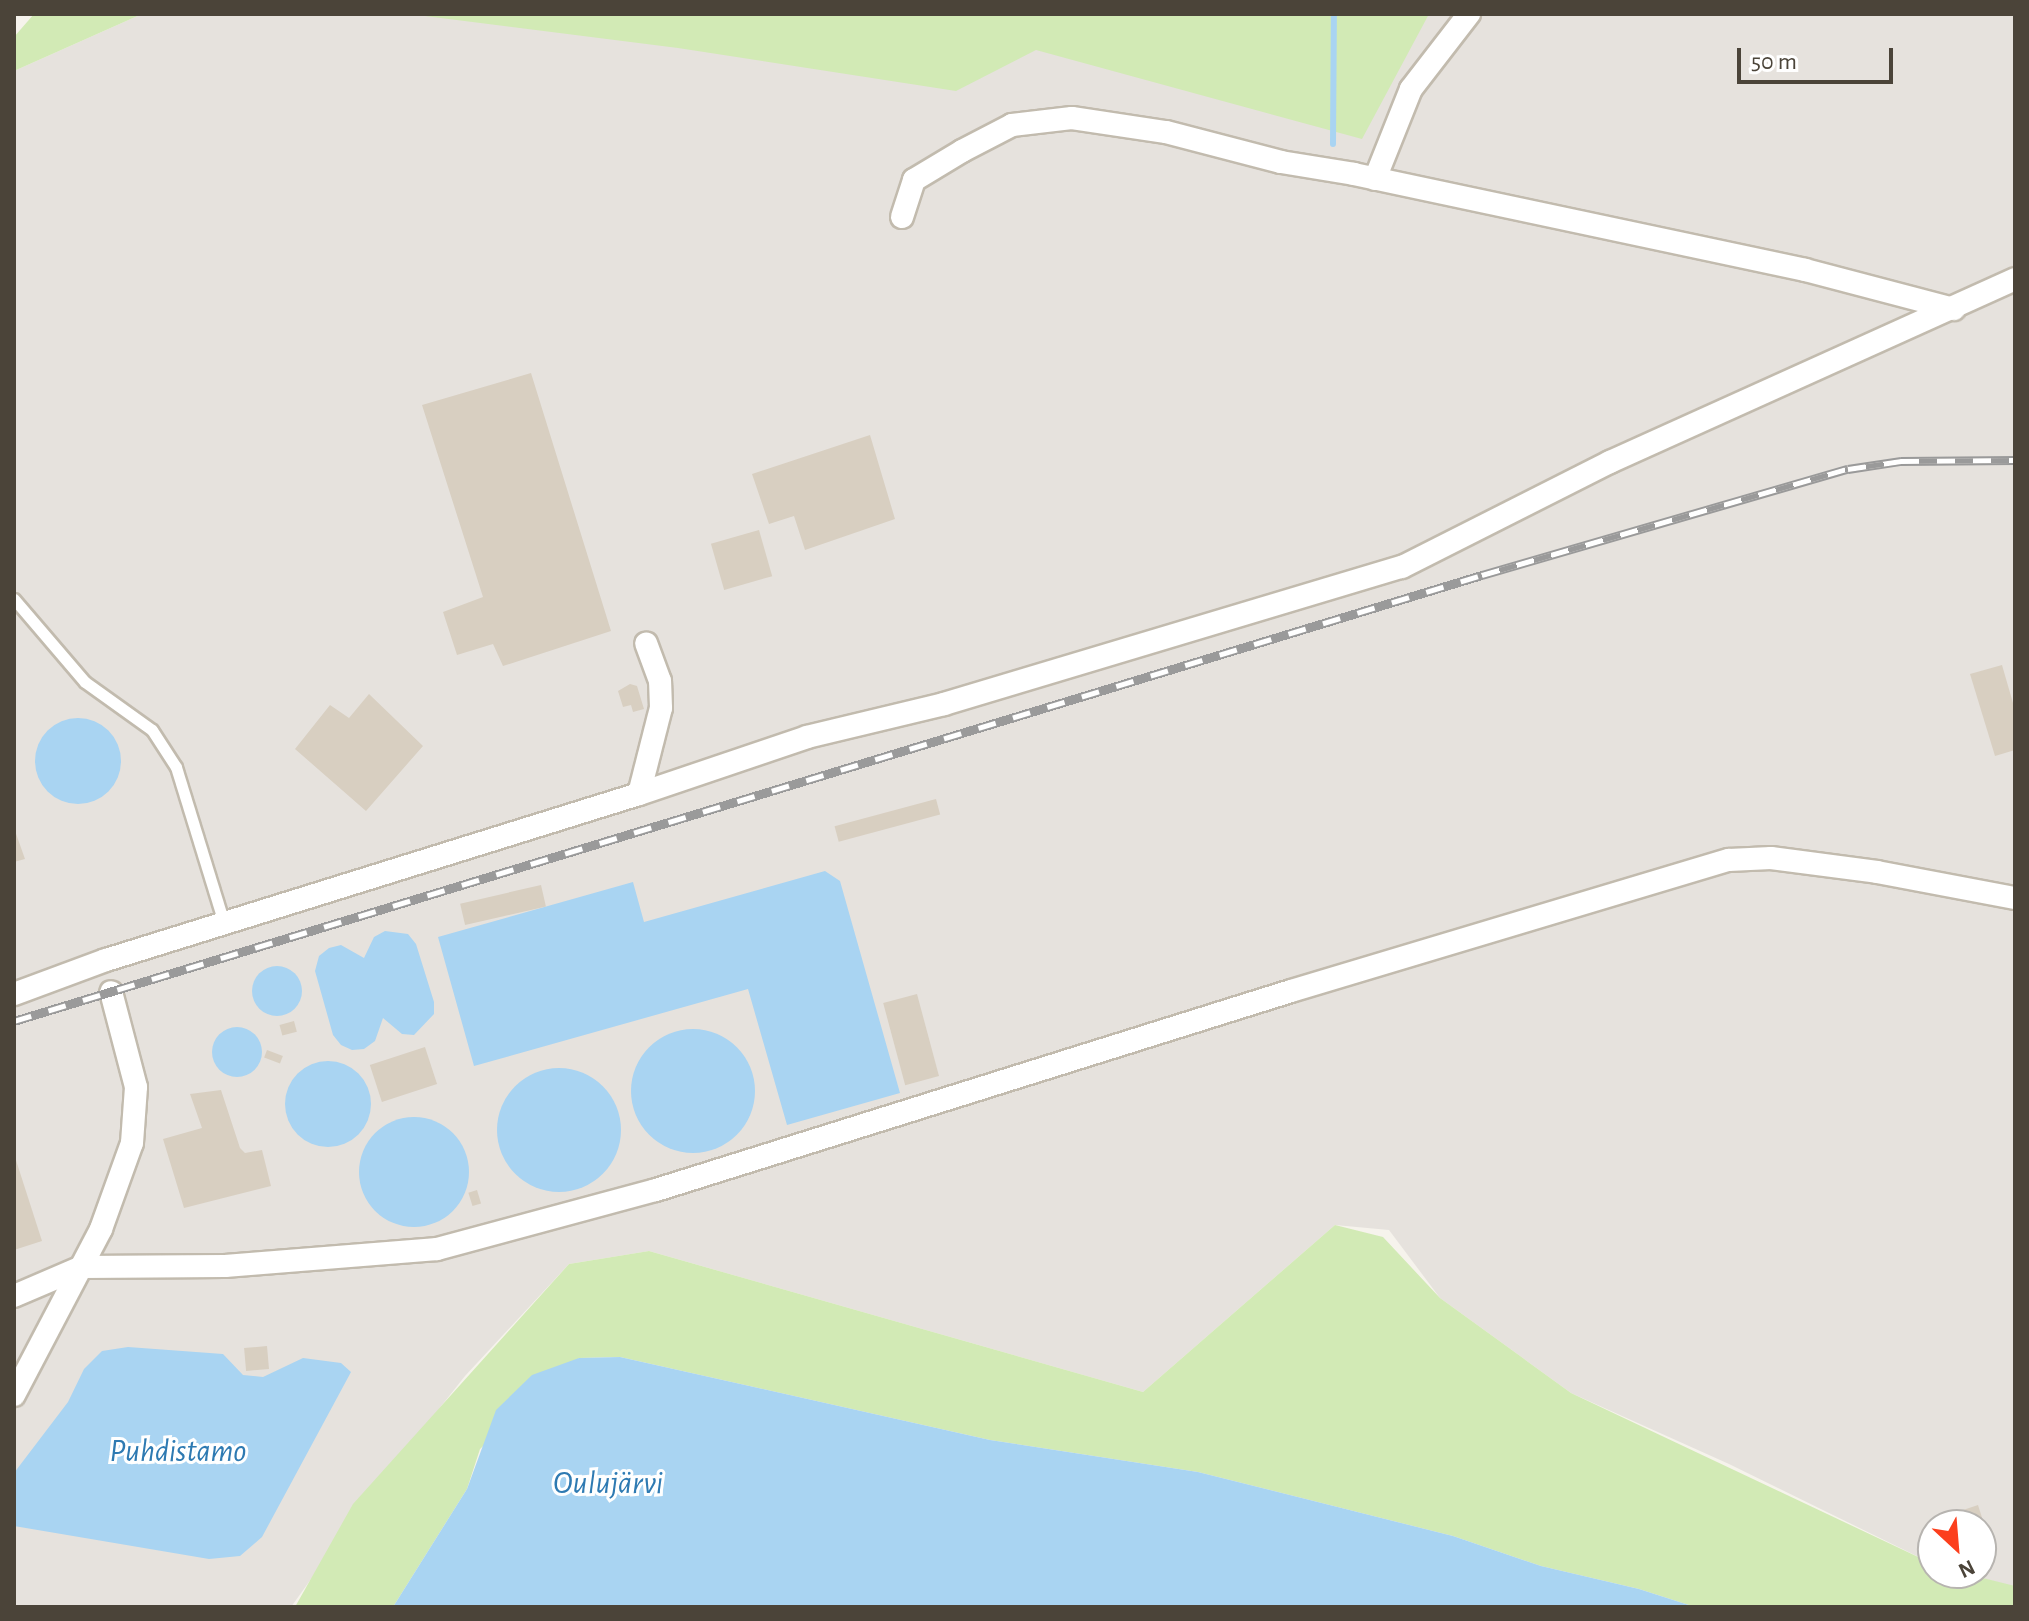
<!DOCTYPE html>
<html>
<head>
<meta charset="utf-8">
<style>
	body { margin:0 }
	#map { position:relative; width:2029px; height:1621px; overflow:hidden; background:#f6f3ec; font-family:"Alegreya Sans",sans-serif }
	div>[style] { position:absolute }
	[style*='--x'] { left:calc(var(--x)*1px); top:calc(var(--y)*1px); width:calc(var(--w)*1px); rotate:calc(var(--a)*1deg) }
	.industrial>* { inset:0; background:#e6e2dd }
	.green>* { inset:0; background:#d2eab5 }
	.water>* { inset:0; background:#a9d4f2 }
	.round { border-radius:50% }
	.stream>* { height:6px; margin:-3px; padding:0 3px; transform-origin:3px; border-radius:3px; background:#a9d4f2 }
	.building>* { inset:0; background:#d8cfc1; transform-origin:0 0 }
	.roads { filter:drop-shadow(2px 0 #c2bbae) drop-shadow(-2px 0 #c2bbae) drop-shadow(0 2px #c2bbae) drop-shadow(0 -2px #c2bbae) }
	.lane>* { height:11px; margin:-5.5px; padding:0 5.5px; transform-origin:5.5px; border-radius:5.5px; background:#fff }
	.street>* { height:22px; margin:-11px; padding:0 11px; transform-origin:11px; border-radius:11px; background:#fff }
	.rail>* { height:9px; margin-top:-4.5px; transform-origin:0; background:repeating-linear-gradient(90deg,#fff 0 18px,#9a9a9a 0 36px); box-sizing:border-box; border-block:2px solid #9a9a9a }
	span { translate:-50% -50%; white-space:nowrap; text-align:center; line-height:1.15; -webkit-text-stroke:6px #fff; paint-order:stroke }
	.water-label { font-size:32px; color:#2e7ab2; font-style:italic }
	.frame { position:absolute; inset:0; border:16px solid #4b4439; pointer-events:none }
	.north { position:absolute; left:1917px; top:1509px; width:80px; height:80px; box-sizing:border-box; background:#fff; border:2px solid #b7b4b0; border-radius:50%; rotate:154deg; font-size:22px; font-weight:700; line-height:32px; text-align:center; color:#4b4439 }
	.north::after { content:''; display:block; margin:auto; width:28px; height:36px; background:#fc3f1d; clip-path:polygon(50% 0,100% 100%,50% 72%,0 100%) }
	.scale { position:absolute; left:1737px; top:48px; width:156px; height:36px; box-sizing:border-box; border:4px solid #4b4439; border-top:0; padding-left:10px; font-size:24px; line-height:28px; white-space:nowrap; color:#4b4439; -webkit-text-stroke:6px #fff; paint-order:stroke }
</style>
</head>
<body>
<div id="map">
	<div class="industrial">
		<i style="clip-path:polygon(142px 14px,2015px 14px,2015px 1587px,1963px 1573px,1981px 1573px,1981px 1525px,1933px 1525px,1933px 1564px,1729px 1464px,1571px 1393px,1440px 1298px,1389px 1230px,1335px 1225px,1143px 1392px,649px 1251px,569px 1264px,465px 1376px,377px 1487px,291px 1607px,14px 1607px,14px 71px)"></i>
	</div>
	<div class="green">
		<i style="clip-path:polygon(34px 14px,142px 14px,14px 71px,14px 37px)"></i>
		<i style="clip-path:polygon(409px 14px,1429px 14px,1362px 139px,1036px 50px,956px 91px,678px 48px)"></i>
		<i style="clip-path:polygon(1335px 1225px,1383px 1237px,1440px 1298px,1571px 1393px,1933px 1564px,1933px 1573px,1963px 1573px,2015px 1586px,2015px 1607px,1695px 1607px,1639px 1589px,1541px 1566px,1453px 1536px,1198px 1472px,990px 1440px,620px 1357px,579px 1358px,480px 1449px,467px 1489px,393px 1607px,295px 1607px,353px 1504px,569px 1264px,649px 1251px,1143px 1392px)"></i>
	</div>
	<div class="water">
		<i class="round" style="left:35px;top:718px;width:86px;height:86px"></i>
		<i style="clip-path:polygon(825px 871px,840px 881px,900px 1093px,787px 1125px,748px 989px,474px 1066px,438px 937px,633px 882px,644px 922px)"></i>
		<i style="clip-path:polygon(385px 931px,408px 934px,416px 944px,434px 1002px,434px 1014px,414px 1035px,402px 1034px,383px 1018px,375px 1041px,364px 1049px,352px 1050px,341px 1045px,333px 1035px,315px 971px,319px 956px,329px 948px,341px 945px,364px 958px,374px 937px)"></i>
		<i class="round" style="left:252px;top:966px;width:50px;height:50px"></i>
		<i class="round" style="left:212px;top:1027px;width:50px;height:50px"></i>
		<i class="round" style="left:631px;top:1029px;width:124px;height:124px"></i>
		<i class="round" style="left:285px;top:1061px;width:86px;height:86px"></i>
		<i class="round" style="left:497px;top:1068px;width:124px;height:124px"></i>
		<i class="round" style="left:359px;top:1117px;width:110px;height:110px"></i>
		<i style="clip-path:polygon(128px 1347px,223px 1354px,243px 1375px,263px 1377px,303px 1358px,341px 1363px,351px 1372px,262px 1537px,240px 1556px,209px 1559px,14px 1526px,14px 1473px,68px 1402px,84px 1369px,102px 1351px)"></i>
		<i style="clip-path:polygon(620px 1357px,990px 1440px,1198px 1472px,1453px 1536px,1541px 1566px,1639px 1589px,1695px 1607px,393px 1607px,467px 1489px,496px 1410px,532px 1375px,579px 1358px)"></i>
	</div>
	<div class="stream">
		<i style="--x:1333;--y:144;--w:130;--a:-89.6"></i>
	</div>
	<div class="building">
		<i style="clip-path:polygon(531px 373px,611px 631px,503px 666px,493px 644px,457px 655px,443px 612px,483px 597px,422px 405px)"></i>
		<i style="clip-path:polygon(870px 435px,895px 519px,805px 550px,794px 516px,769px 524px,752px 474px)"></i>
		<i style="left:759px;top:530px;width:48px;height:50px;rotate:74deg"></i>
		<i style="clip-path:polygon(2002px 665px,2015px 710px,2015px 750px,1995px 756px,1970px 674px)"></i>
		<i style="clip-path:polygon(630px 684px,637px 686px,644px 709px,633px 712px,631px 705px,623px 707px,618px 691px)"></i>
		<i style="clip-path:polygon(369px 694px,423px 746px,366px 811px,295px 749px,330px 705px,349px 718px)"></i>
		<i style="left:936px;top:799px;width:16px;height:105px;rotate:75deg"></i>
		<i style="clip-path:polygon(14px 828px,25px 859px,14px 862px)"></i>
		<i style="left:541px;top:885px;width:22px;height:83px;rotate:77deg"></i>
		<i style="left:917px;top:994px;width:85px;height:35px;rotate:75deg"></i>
		<i style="left:294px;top:1021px;width:11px;height:15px;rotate:75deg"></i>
		<i style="left:425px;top:1047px;width:39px;height:58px;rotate:72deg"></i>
		<i style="left:267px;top:1050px;width:17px;height:8px;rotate:21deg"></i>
		<i style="clip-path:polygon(221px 1090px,240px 1148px,245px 1153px,262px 1150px,271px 1186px,184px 1208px,163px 1139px,202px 1128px,190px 1094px)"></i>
		<i style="clip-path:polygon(14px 1154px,42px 1241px,14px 1250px)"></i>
		<i style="left:477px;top:1190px;width:14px;height:9px;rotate:73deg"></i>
		<i style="left:267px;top:1346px;width:23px;height:23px;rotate:85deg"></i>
		<i style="clip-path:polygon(1978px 1505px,1985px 1527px,1954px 1525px,1951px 1514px)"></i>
	</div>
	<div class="roads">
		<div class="lane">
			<i style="--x:14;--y:599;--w:109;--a:49.5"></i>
			<i style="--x:85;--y:682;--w:82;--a:35.6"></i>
			<i style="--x:152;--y:730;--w:44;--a:57"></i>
			<i style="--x:176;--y:767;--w:163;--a:72.9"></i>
		</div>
		<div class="street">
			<i style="--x:1375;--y:179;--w:97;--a:-68.2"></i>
			<i style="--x:1411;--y:89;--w:95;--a:-52.3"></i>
			<i style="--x:902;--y:217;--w:39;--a:-72"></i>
			<i style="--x:914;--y:180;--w:56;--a:-31.1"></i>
			<i style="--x:962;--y:151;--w:56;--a:-27.5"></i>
			<i style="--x:1012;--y:125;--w:60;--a:-6.7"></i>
			<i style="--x:1072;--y:118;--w:95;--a:8.5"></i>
			<i style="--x:1166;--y:132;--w:119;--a:14.6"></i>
			<i style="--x:1281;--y:162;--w:74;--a:9.3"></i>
			<i style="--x:1354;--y:174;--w:461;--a:12"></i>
			<i style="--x:1805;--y:270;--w:154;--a:14.7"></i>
			<i style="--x:639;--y:794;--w:89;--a:-75.7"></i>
			<i style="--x:661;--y:708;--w:27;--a:-92"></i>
			<i style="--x:660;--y:681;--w:40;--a:-110.2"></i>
			<i style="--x:14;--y:994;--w:98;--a:-20.3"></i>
			<i style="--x:106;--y:960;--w:558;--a:-17.3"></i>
			<i style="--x:639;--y:794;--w:177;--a:-18.7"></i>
			<i style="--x:807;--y:737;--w:141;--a:-13.5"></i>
			<i style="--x:944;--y:704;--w:478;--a:-16.7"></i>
			<i style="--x:1402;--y:567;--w:233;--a:-26.8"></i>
			<i style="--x:1610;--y:462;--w:444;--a:-24.3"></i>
			<i style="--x:14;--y:1296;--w:74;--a:-23.1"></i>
			<i style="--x:82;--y:1267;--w:143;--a:-0.4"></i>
			<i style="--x:225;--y:1266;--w:213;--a:-4.6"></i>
			<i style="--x:437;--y:1249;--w:227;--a:-15.1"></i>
			<i style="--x:656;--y:1190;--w:665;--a:-17.4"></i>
			<i style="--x:1291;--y:991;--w:457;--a:-16.7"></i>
			<i style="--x:1729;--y:860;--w:42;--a:-2.7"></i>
			<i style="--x:1771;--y:858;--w:107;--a:7.5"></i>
			<i style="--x:1877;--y:872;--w:140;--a:10.7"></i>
			<i style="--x:14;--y:1395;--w:187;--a:-62.3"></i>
			<i style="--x:101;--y:1229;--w:91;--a:-70.2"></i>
			<i style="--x:132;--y:1143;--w:56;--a:-85.9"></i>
			<i style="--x:136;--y:1087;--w:98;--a:-104.7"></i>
		</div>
	</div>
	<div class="rail">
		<i style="--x:14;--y:1021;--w:1534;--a:-16.9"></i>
		<i style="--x:1482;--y:575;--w:381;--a:-16.2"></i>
		<i style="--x:1848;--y:469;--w:54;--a:-8.6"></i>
		<i style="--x:1901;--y:461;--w:114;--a:-0.5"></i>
	</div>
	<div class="water-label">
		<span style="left:178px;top:1451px">Puhdistamo</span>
		<span style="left:608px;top:1483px">Oulujärvi</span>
	</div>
	<div class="frame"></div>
	<div class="north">N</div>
	<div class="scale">50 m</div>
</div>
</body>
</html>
